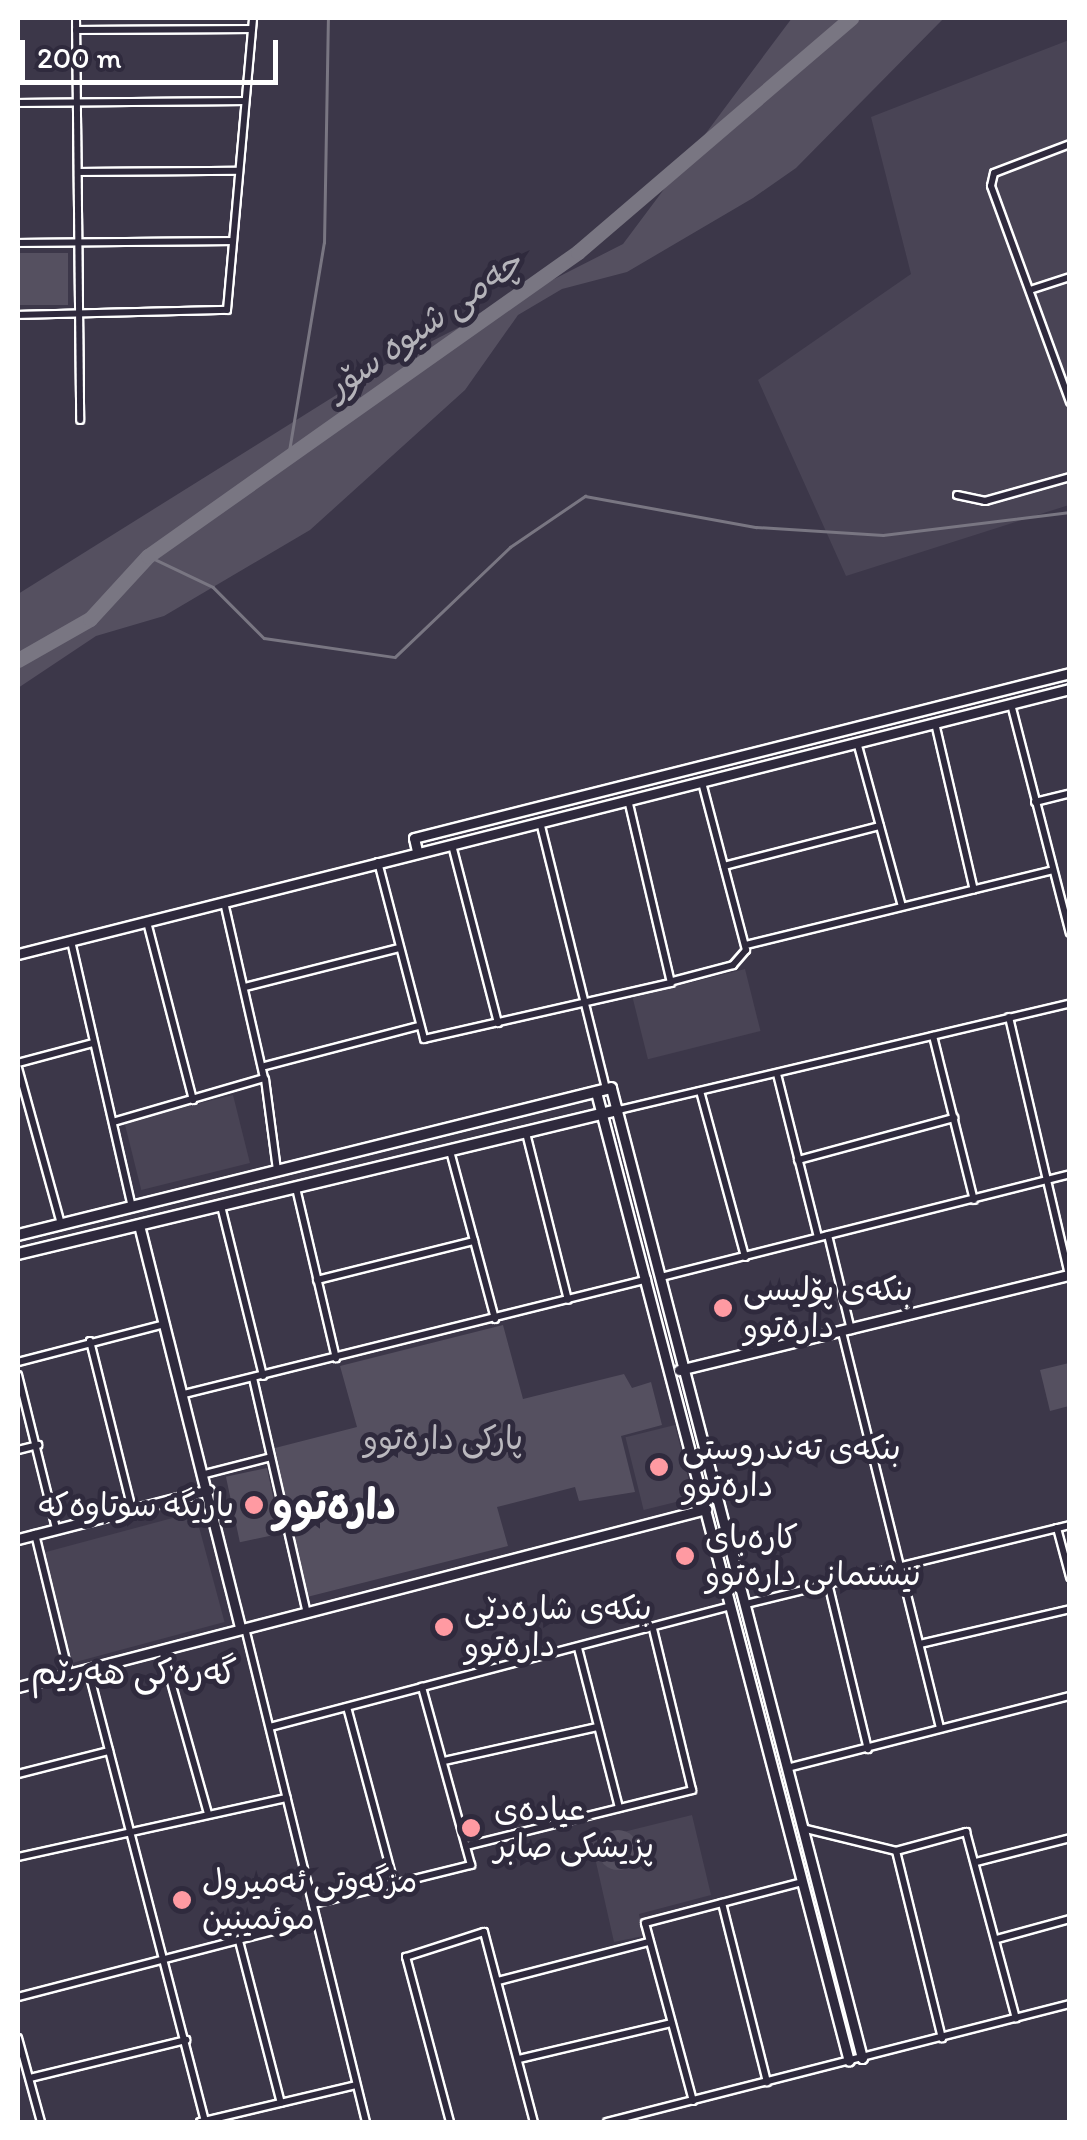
<!DOCTYPE html>
<html>
<head>
<meta charset="utf-8">
<style>
	body { margin:0 }
	#map { position:relative; width:1087px; height:2140px; overflow:hidden; background:#3c3749; font-family:Itim,"Playpen Sans Arabic",sans-serif }
	div>[style] { position:absolute }
	[style*='--x'] { left:calc(var(--x)*1px); top:calc(var(--y)*1px); width:calc(var(--w)*1px); rotate:calc(var(--a)*1deg) }
	.built>* { inset:0; background:#494455; transform-origin:0 0 }
	.green>* { inset:0; background:#555060; transform-origin:0 0 }
	.round { border-radius:50% }
	.stream>* { height:2.5px; margin:-1.25px; padding:0 1.25px; transform-origin:1.25px; border-radius:1.25px; background:#797682 }
	.river>* { height:15px; margin:-7.5px; padding:0 7.5px; transform-origin:7.5px; border-radius:7.5px; background:#797682 }
	.roads { filter:drop-shadow(2px 0 #fff) drop-shadow(-2px 0 #fff) drop-shadow(0 2px #fff) drop-shadow(0 -2px #fff) }
	.minor>* { height:6px; margin:-3px; padding:0 3px; transform-origin:3px; border-radius:3px; background:#2f2a3d }
	.tertiary>* { height:9px; margin:-4.5px; padding:0 4.5px; transform-origin:4.5px; border-radius:4.5px; background:#2f2a3d }
	.secondary>* { height:10px; margin:-5px; padding:0 5px; transform-origin:5px; border-radius:5px; background:#2f2a3d }
	.dots>* { width:28px; height:28px; translate:-50% -50%; box-sizing:border-box; border:5px solid #2f2a3d; border-radius:50% }
	span { translate:-50% -50%; white-space:nowrap; text-align:center; line-height:1.15; -webkit-text-stroke:10px #2f2a3d; paint-order:stroke }
	.poi-label { font-size:32px; color:#fff }
	.left { translate:0 -50%; text-align:left }
	.right { translate:-100% -50%; text-align:right }
	.park-label { font-size:32px; color:#bbb9bf }
	.water-label { font-size:35px; color:#b5b4ba; font-style:italic }
	.neighbourhood-label { font-size:35px; color:#fff }
	.district-label { font-size:42px; color:#fff; font-weight:700 }
	.frame { position:absolute; inset:0; border:20px solid #fff; pointer-events:none }
	.scale { position:absolute; left:20px; top:40px; width:258px; height:45px; box-sizing:border-box; border:5px solid #fff; border-top:0; padding-left:12px; font-size:30px; line-height:35px; white-space:nowrap; color:#fff; -webkit-text-stroke:8px #2f2a3d; paint-order:stroke }
</style>
</head>
<body>
<div id="map">
	<div class="built">
		<i style="clip-path:polygon(1069px 40px,1069px 505px,846px 576px,758px 380px,911px 274px,871px 117px)"></i>
		<i style="left:745px;top:969px;width:64px;height:116px;rotate:76deg"></i>
		<i style="left:233px;top:1095px;width:70px;height:112px;rotate:76deg"></i>
		<i style="left:675px;top:1425px;width:75px;height:51px;rotate:76deg"></i>
		<i style="left:195px;top:1512px;width:114px;height:158px;rotate:75deg"></i>
		<i style="clip-path:polygon(692px 1815px,711px 1895px,639px 1914px,643px 1936px,614px 1942px,591px 1840px)"></i>
	</div>
	<div class="green">
		<i style="clip-path:polygon(792px 18px,944px 18px,796px 168px,753px 198px,627px 272px,562px 289px,518px 315px,465px 390px,310px 530px,164px 616px,96px 636px,18px 688px,18px 594px,381px 367px,623px 244px)"></i>
		<i style="left:18px;top:253px;width:50px;height:52px"></i>
		<i style="clip-path:polygon(503px 1325px,523px 1399px,624px 1374px,632px 1388px,651px 1382px,662px 1425px,621px 1436px,635px 1492px,579px 1501px,575px 1487px,497px 1507px,508px 1546px,307px 1597px,275px 1448px,357px 1427px,340px 1366px)"></i>
		<i style="clip-path:polygon(1069px 1363px,1069px 1406px,1050px 1411px,1040px 1370px)"></i>
		<i style="left:267px;top:1468px;width:67px;height:42px;rotate:78deg"></i>
		<i class="round" style="left:598px;top:1830px;width:40px;height:40px"></i>
	</div>
	<div class="stream">
		<i style="--x:288;--y:457;--w:217;--a:-80.5"></i>
		<i style="--x:324;--y:243;--w:225;--a:-89"></i>
		<i style="--x:148;--y:556;--w:72;--a:25.5"></i>
		<i style="--x:213;--y:587;--w:72;--a:45"></i>
		<i style="--x:264;--y:638;--w:132;--a:8.3"></i>
		<i style="--x:395;--y:657;--w:159;--a:-43.7"></i>
		<i style="--x:510;--y:547;--w:91;--a:-34.2"></i>
		<i style="--x:585;--y:496;--w:174;--a:10.3"></i>
		<i style="--x:756;--y:527;--w:127;--a:3.6"></i>
		<i style="--x:883;--y:535;--w:188;--a:-7"></i>
	</div>
	<div class="river">
		<i style="--x:18;--y:660;--w:83;--a:-29.7"></i>
		<i style="--x:90;--y:619;--w:86;--a:-47.4"></i>
		<i style="--x:148;--y:556;--w:527;--a:-35.26"></i>
		<i style="--x:578;--y:252;--w:360;--a:-40.6"></i>
	</div>
	<div class="roads">
		<div class="minor">
			<i style="--x:76;--y:18;--w:402;--a:89.4"></i>
			<i style="--x:76;--y:30;--w:176;--a:-0.3"></i>
			<i style="--x:18;--y:103;--w:227;--a:-0.5"></i>
			<i style="--x:1070;--y:144;--w:81;--a:159.1"></i>
			<i style="--x:994;--y:173;--w:13;--a:103"></i>
			<i style="--x:991;--y:186;--w:230;--a:69.9"></i>
			<i style="--x:79;--y:172;--w:160;--a:-0.4"></i>
			<i style="--x:18;--y:243;--w:215;--a:-0.5"></i>
			<i style="--x:1030;--y:290;--w:42;--a:-18"></i>
			<i style="--x:18;--y:315;--w:209;--a:-1.4"></i>
			<i style="--x:227;--y:310;--w:293;--a:-84.9"></i>
			<i style="--x:957;--y:495;--w:29;--a:12"></i>
			<i style="--x:985;--y:501;--w:88;--a:-15.8"></i>
			<i style="--x:1011;--y:704;--w:236;--a:75.6"></i>
			<i style="--x:935;--y:723;--w:171;--a:76.9"></i>
			<i style="--x:857;--y:742;--w:170;--a:74.7"></i>
			<i style="--x:1035;--y:802;--w:36;--a:-14"></i>
			<i style="--x:540;--y:822;--w:275;--a:76.1"></i>
			<i style="--x:452;--y:845;--w:184;--a:75.5"></i>
			<i style="--x:378;--y:862;--w:183;--a:75.4"></i>
			<i style="--x:424;--y:1039;--w:253;--a:-12.8"></i>
			<i style="--x:671;--y:983;--w:188;--a:-103.2"></i>
			<i style="--x:724;--y:866;--w:161;--a:-14.4"></i>
			<i style="--x:147;--y:922;--w:184;--a:75.5"></i>
			<i style="--x:71;--y:941;--w:273;--a:77.1"></i>
			<i style="--x:746;--y:945;--w:316;--a:-13.7"></i>
			<i style="--x:673;--y:981;--w:62;--a:-14.9"></i>
			<i style="--x:733;--y:965;--w:20;--a:-49"></i>
			<i style="--x:746;--y:950;--w:174;--a:-104.7"></i>
			<i style="--x:245;--y:987;--w:159;--a:-14.2"></i>
			<i style="--x:1009;--y:1017;--w:265;--a:76.9"></i>
			<i style="--x:933;--y:1036;--w:169;--a:76"></i>
			<i style="--x:18;--y:1063;--w:78;--a:-14.9"></i>
			<i style="--x:265;--y:1066;--w:159;--a:-14.6"></i>
			<i style="--x:18;--y:1068;--w:162;--a:74.6"></i>
			<i style="--x:777;--y:1074;--w:168;--a:75.9"></i>
			<i style="--x:265;--y:1079;--w:92;--a:82.5"></i>
			<i style="--x:700;--y:1091;--w:172;--a:74.8"></i>
			<i style="--x:619;--y:1110;--w:464;--a:-13.3"></i>
			<i style="--x:113;--y:1122;--w:157;--a:-16.2"></i>
			<i style="--x:264;--y:1078;--w:180;--a:-102.8"></i>
			<i style="--x:526;--y:1133;--w:172;--a:75.9"></i>
			<i style="--x:450;--y:1151;--w:174;--a:75"></i>
			<i style="--x:798;--y:1160;--w:162;--a:-15.1"></i>
			<i style="--x:296;--y:1188;--w:175;--a:76.8"></i>
			<i style="--x:221;--y:1206;--w:175;--a:76.1"></i>
			<i style="--x:828;--y:1235;--w:98;--a:76.4"></i>
			<i style="--x:661;--y:1277;--w:422;--a:-14.1"></i>
			<i style="--x:317;--y:1280;--w:162;--a:-14"></i>
			<i style="--x:842;--y:1332;--w:408;--a:76.1"></i>
			<i style="--x:90;--y:1341;--w:173;--a:76"></i>
			<i style="--x:18;--y:1362;--w:152;--a:-14.5"></i>
			<i style="--x:18;--y:1375;--w:159;--a:76.1"></i>
			<i style="--x:253;--y:1378;--w:241;--a:77.1"></i>
			<i style="--x:184;--y:1394;--w:477;--a:-13.9"></i>
			<i style="--x:18;--y:1450;--w:21;--a:-14"></i>
			<i style="--x:205;--y:1474;--w:68;--a:-14.4"></i>
			<i style="--x:1057;--y:1528;--w:51;--a:75.1"></i>
			<i style="--x:35;--y:1534;--w:144;--a:76.3"></i>
			<i style="--x:828;--y:1583;--w:171;--a:76.5"></i>
			<i style="--x:746;--y:1604;--w:333;--a:-13.7"></i>
			<i style="--x:245;--y:1628;--w:509;--a:76.24"></i>
			<i style="--x:920;--y:1644;--w:154;--a:-13.1"></i>
			<i style="--x:578;--y:1648;--w:165;--a:75.6"></i>
			<i style="--x:162;--y:1650;--w:170;--a:74.3"></i>
			<i style="--x:88;--y:1669;--w:467;--a:75.5"></i>
			<i style="--x:347;--y:1707;--w:185;--a:75"></i>
			<i style="--x:270;--y:1727;--w:477;--a:-14.7"></i>
			<i style="--x:444;--y:1761;--w:157;--a:-12.5"></i>
			<i style="--x:787;--y:1768;--w:292;--a:-14.3"></i>
			<i style="--x:18;--y:1774;--w:94;--a:-14.2"></i>
			<i style="--x:802;--y:1828;--w:97;--a:13.7"></i>
			<i style="--x:896;--y:1851;--w:73;--a:-15.2"></i>
			<i style="--x:966;--y:1832;--w:193;--a:75"></i>
			<i style="--x:466;--y:1846;--w:233;--a:-13.9"></i>
			<i style="--x:692;--y:1790;--w:166;--a:-103.6"></i>
			<i style="--x:896;--y:1851;--w:193;--a:76.2"></i>
			<i style="--x:18;--y:1857;--w:275;--a:-12.4"></i>
			<i style="--x:976;--y:1862;--w:97;--a:-14.3"></i>
			<i style="--x:722;--y:1903;--w:185;--a:75.9"></i>
			<i style="--x:313;--y:1904;--w:163;--a:-13.9"></i>
			<i style="--x:471;--y:1865;--w:185;--a:-105.4"></i>
			<i style="--x:997;--y:1939;--w:76;--a:-15.3"></i>
			<i style="--x:239;--y:1941;--w:167;--a:75.5"></i>
			<i style="--x:498;--y:1981;--w:156;--a:-14.5"></i>
			<i style="--x:18;--y:1997;--w:308;--a:-14.5"></i>
			<i style="--x:18;--y:2038;--w:87;--a:74.7"></i>
			<i style="--x:519;--y:2059;--w:156;--a:-13.3"></i>
			<i style="--x:30;--y:2078;--w:161;--a:-13.7"></i>
			<i style="--x:693;--y:2101;--w:184;--a:-105.1"></i>
			<i style="--x:645;--y:1923;--w:162;--a:-14.6"></i>
			<i style="--x:200;--y:2122;--w:160;--a:-13.3"></i>
			<i style="--x:450;--y:2122;--w:171;--a:-104.9"></i>
			<i style="--x:406;--y:1957;--w:82;--a:-17.8"></i>
			<i style="--x:484;--y:1932;--w:196;--a:75.3"></i>
			<i style="--x:607;--y:2122;--w:478;--a:-14.3"></i>
		</div>
		<div class="tertiary">
			<i style="--x:417;--y:851;--w:13;--a:-103"></i>
			<i style="--x:414;--y:838;--w:676;--a:-14.12"></i>
			<i style="--x:18;--y:954;--w:1085;--a:-14.14"></i>
			<i style="--x:611;--y:1088;--w:1002;--a:75.49"></i>
			<i style="--x:596;--y:1092;--w:1001;--a:75.37"></i>
			<i style="--x:139;--y:1225;--w:414;--a:75.9"></i>
			<i style="--x:679;--y:1370;--w:402;--a:-13.7"></i>
			<i style="--x:18;--y:1539;--w:197;--a:-14.4"></i>
			<i style="--x:18;--y:1687;--w:711;--a:-14.51"></i>
		</div>
		<div class="secondary">
			<i style="--x:18;--y:1235;--w:611;--a:-13.92"></i>
			<i style="--x:18;--y:1254;--w:617;--a:-13.5"></i>
		</div>
	</div>
	<div class="dots">
		<i style="left:723px;top:1308px;background:#ff9aa2"></i>
		<i style="left:659px;top:1467px;background:#ff9aa2"></i>
		<i style="left:254px;top:1505px;background:#ff9aa2"></i>
		<i style="left:685px;top:1556px;background:#ff9aa2"></i>
		<i style="left:444px;top:1627px;background:#ff9aa2"></i>
		<i style="left:471px;top:1828px;background:#ff9aa2"></i>
		<i style="left:182px;top:1900px;background:#ff9aa2"></i>
	</div>
	<div class="poi-label">
		<span class="left" style="left:743px;top:1308px">بنکەی پۆلیسی<br>دارەتوو</span>
		<span class="left" style="left:682px;top:1467px">بنکەی تەندروستی<br>دارەتوو</span>
		<span class="right" style="left:234px;top:1505px">یاریگە سوتاوەکە</span>
		<span class="left" style="left:705px;top:1556px">کارەبای<br>نیشتمانی دارەتوو</span>
		<span class="left" style="left:464px;top:1627px">بنکەی شارەدێی<br>دارەتوو</span>
		<span class="left" style="left:494px;top:1828px">عیادەی<br>پزیشکی صابر</span>
		<span class="left" style="left:202px;top:1900px">مزگەوتی ئەمیرول<br>موئمینین</span>
	</div>
	<div class="park-label">
		<span style="left:443px;top:1438px">پارکی دارەتوو</span>
	</div>
	<div class="water-label">
		<span style="left:424px;top:324px;rotate:-35deg">چەمی شیوە سۆر</span>
	</div>
	<div class="neighbourhood-label">
		<span style="left:134px;top:1672px">گەرەکی هەرێم</span>
	</div>
	<div class="district-label">
		<span style="left:334px;top:1505px">دارەتوو</span>
	</div>
	<div class="frame"></div>
	<div class="scale">200 m</div>
</div>
</body>
</html>
